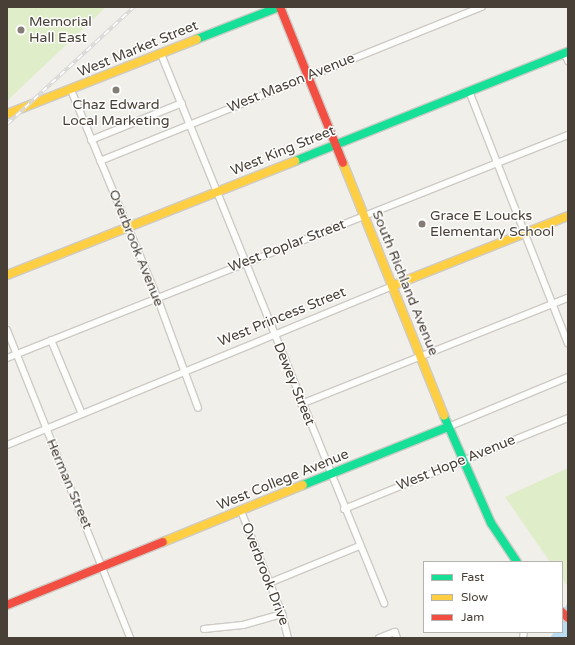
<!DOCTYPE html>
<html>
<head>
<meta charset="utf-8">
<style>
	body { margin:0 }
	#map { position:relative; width:575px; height:645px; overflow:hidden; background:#f1efea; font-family:"Varela Round",sans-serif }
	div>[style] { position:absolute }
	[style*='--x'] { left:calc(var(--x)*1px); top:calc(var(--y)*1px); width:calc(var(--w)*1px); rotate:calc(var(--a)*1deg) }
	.green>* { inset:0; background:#dfedc9 }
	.water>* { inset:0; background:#b8dcf1 }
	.roads { filter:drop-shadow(1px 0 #cecbc6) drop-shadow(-1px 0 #cecbc6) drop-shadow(0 1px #cecbc6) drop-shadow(0 -1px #cecbc6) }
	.street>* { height:6px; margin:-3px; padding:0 3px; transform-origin:3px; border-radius:3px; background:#fdfdfc }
	.fast>* { height:8px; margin:-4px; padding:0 4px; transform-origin:4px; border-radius:4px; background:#16e098 }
	.slow>* { height:8px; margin:-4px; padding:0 4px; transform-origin:4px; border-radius:4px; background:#ffcf43 }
	.jam>* { height:8px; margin:-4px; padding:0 4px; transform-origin:4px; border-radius:4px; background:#f24e42 }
	.rail>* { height:3.5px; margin-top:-1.75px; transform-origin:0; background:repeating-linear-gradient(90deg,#fff 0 6px,#d9d9d8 0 12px); box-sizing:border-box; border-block:1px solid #d9d9d8 }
	.dots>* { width:11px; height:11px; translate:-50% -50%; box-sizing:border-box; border:2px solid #fff; border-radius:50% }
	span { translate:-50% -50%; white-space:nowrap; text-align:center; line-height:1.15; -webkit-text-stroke:3px #fff; paint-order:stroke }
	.poi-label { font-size:14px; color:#484036 }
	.left { translate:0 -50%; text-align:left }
	.street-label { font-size:14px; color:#484036 }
	.frame { position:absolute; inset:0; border:8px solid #484036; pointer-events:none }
	.legend { position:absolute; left:423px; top:561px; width:140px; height:72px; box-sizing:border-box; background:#fff; border:1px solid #b6b3af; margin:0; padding:5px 7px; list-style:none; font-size:12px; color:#484036 }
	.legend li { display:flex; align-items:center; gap:8px; height:20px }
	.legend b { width:20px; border:1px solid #b6b3af }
</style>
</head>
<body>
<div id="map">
	<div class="green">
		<i style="clip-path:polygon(7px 7px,106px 7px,7px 101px)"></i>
		<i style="clip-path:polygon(568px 468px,568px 587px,562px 578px,562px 562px,550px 562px,505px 497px)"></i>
	</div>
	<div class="water">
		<i style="clip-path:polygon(568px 602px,568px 638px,550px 638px,554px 632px,562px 632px,562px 613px)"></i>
	</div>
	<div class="roads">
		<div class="street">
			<i style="--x:161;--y:54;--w:593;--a:67.89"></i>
			<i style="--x:565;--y:54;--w:8;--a:67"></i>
			<i style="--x:71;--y:90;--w:224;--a:67.4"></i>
			<i style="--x:157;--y:297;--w:118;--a:69.7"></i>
			<i style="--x:469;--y:91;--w:271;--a:68.6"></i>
			<i style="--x:91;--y:140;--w:98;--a:-22.1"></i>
			<i style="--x:100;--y:161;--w:412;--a:-22"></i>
			<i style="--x:7;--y:330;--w:332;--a:68.2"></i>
			<i style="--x:51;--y:340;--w:80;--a:67.3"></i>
			<i style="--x:7;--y:358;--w:604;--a:-21.68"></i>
			<i style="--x:301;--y:404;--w:287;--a:-21.7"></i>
			<i style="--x:448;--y:427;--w:130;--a:-22.6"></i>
			<i style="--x:7;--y:445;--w:417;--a:-22.4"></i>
			<i style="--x:344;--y:509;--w:242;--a:-22.1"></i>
			<i style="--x:241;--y:511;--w:111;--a:68.3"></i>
			<i style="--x:282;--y:614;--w:25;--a:76"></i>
			<i style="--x:269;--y:583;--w:97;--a:-22.3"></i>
			<i style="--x:204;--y:629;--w:39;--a:-6"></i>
			<i style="--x:243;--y:625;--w:41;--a:-15.8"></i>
			<i style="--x:379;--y:638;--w:17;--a:-21"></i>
			<i style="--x:395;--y:632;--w:6;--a:72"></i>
			<i style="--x:523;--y:638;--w:6;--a:-81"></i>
		</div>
		<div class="fast">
			<i style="--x:197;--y:39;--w:88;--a:-21.3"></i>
			<i style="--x:295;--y:161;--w:294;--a:-21.8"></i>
			<i style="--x:444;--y:416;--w:117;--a:66.3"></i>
			<i style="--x:491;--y:523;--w:47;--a:56.3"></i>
			<i style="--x:303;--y:485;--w:156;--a:-21.8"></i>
		</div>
		<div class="slow">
			<i style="--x:7;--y:114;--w:204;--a:-21.5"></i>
			<i style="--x:343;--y:163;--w:272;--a:68.2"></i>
			<i style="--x:7;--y:275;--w:310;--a:-21.6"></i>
			<i style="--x:392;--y:286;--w:189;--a:-21.7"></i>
			<i style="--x:163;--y:542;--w:151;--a:-22.2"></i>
		</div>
		<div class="jam">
			<i style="--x:280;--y:7;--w:168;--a:68"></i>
			<i style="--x:7;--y:605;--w:168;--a:-22"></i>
			<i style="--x:562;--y:612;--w:8;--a:45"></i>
		</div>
	</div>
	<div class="rail">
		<i style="--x:7;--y:124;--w:173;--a:-42.7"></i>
	</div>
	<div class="dots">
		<i style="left:21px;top:30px;background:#837d75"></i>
		<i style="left:116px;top:90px;background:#837d75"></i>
		<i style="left:422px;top:224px;background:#837d75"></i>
	</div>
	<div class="poi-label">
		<span class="left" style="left:29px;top:30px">Memorial<br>Hall East</span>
		<span style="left:116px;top:113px">Chaz Edward<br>Local Marketing</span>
		<span class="left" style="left:430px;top:224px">Grace E Loucks<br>Elementary School</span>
	</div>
	<div class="street-label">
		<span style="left:138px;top:49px;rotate:-22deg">West Market Street</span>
		<span style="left:291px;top:83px;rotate:-22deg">West Mason Avenue</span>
		<span style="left:283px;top:151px;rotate:-22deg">West King Street</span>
		<span style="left:287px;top:246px;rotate:-21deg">West Poplar Street</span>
		<span style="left:136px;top:248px;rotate:68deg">Overbrook Avenue</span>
		<span style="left:405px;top:283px;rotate:68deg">South Richland Avenue</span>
		<span style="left:282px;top:317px;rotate:-22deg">West Princess Street</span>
		<span style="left:294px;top:384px;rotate:68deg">Dewey Street</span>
		<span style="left:456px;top:463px;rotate:-22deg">West Hope Avenue</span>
		<span style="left:283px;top:480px;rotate:-22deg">West College Avenue</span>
		<span style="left:69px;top:484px;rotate:67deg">Herman Street</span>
		<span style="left:265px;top:574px;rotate:69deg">Overbrook Drive</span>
	</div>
	<div class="frame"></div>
	<ul class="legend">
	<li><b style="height:5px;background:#16e098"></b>Fast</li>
	<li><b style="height:5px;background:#ffcf43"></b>Slow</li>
	<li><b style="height:5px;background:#f24e42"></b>Jam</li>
	</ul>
</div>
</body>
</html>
